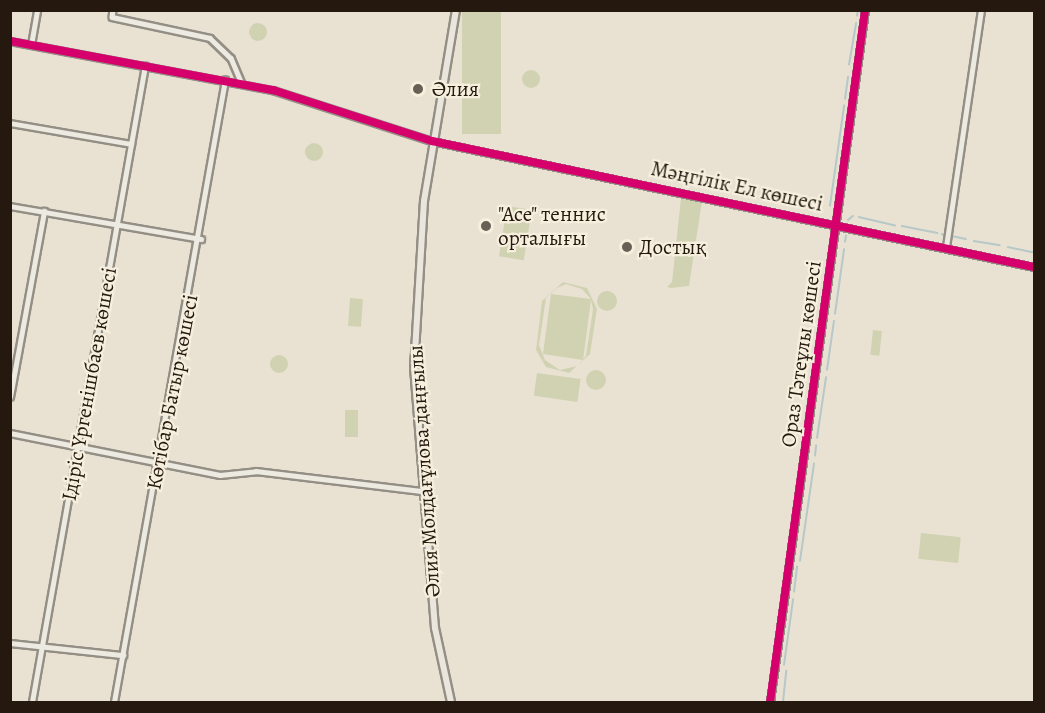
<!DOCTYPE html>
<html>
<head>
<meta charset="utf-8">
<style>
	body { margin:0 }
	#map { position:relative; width:1045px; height:713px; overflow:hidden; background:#e9e2d3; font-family:Alegreya,serif }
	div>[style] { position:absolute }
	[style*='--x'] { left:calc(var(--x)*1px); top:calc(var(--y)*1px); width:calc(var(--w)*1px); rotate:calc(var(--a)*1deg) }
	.green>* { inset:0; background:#d0d2b2; transform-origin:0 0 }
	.round { border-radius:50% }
	.stream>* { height:1.5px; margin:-0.75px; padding:0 0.75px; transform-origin:0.75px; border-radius:0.75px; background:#b6c8c7 }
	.roads { filter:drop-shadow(2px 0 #948f85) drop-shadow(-2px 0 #948f85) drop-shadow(0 2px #948f85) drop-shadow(0 -2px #948f85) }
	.minor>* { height:4.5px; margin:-2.25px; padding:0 2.25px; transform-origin:2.25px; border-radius:2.25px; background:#edeae2 }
	.major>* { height:6px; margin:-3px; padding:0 3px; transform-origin:3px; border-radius:3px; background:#eae6de }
	.cycleway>* { height:8px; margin:-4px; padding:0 4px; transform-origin:4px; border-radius:4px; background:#d6006c }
	.dots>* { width:16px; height:16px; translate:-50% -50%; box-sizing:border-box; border:3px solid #f6efdd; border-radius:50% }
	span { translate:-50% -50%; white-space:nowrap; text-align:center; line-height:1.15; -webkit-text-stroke:4.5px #f6efdd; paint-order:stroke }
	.poi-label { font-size:21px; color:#24180f }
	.left { translate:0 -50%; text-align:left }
	.street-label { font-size:21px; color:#24180f }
	.frame { position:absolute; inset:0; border:12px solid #24180f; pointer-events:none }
</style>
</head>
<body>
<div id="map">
	<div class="green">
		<i style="left:462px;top:11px;width:39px;height:123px"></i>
		<i class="round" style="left:249px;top:23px;width:18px;height:18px"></i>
		<i class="round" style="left:522px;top:70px;width:18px;height:18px"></i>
		<i class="round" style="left:305px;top:143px;width:18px;height:18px"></i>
		<i style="clip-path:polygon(681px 198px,702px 201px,689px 286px,671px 288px,667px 287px,672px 282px)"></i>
		<i style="left:507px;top:206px;width:25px;height:51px;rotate:9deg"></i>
		<i style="clip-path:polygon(evenodd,563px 282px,587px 288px,597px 309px,590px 354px,569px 373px,546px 367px,536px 350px,542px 301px,563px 282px,566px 284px,582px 289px,591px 299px,551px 294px,543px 354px,583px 360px,591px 300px,593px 309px,586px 356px,577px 366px,560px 370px,545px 360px,539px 345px,546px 298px,557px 288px,566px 284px)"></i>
		<i class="round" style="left:597px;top:291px;width:20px;height:20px"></i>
		<i style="left:350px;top:298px;width:13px;height:28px;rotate:4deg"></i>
		<i style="left:873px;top:330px;width:9px;height:25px;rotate:6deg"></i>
		<i class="round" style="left:270px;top:355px;width:18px;height:18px"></i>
		<i class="round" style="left:586px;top:370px;width:20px;height:20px"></i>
		<i style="left:537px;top:373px;width:44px;height:23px;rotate:8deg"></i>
		<i style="left:345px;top:410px;width:13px;height:27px"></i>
		<i style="left:921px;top:533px;width:40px;height:26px;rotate:6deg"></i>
	</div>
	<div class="stream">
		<i style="--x:857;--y:16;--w:6;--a:-81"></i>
		<i style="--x:849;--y:65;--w:42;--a:-80.3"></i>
		<i style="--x:845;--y:99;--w:22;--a:-82"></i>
		<i style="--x:830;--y:206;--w:101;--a:-82"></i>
		<i style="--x:859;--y:217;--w:37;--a:13"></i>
		<i style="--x:848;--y:220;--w:6;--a:-39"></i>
		<i style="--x:902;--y:226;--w:36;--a:11"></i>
		<i style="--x:942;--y:234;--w:2;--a:27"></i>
		<i style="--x:952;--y:236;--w:14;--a:12"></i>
		<i style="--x:974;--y:241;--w:26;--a:9"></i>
		<i style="--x:845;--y:242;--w:6;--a:-81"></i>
		<i style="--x:1008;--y:247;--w:25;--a:12"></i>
		<i style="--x:835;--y:314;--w:65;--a:-82"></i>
		<i style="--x:827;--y:370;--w:49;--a:-81.9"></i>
		<i style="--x:817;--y:438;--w:61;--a:-81.5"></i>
		<i style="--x:815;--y:456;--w:10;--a:-84"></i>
		<i style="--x:800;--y:561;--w:98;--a:-81.8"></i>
		<i style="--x:794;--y:592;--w:25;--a:-83"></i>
		<i style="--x:784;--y:665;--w:66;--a:-82.1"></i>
		<i style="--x:783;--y:702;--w:31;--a:-84"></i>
	</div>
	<div class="roads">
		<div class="minor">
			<i style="--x:113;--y:10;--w:7;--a:98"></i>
			<i style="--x:112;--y:17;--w:100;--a:12.1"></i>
			<i style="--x:210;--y:38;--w:29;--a:44"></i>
			<i style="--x:231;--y:58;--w:28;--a:67"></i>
			<i style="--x:10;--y:41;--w:268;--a:10.6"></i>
			<i style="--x:273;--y:90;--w:167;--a:17.8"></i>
			<i style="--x:432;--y:141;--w:615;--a:11.82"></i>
			<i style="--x:31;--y:45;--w:36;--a:-80"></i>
			<i style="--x:10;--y:123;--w:123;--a:9.8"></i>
			<i style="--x:10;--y:206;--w:194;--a:9.8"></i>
			<i style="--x:946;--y:247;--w:240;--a:-81.6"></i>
			<i style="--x:10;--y:397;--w:189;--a:-79.6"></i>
			<i style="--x:10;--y:433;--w:214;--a:11.3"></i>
			<i style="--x:220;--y:475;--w:36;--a:-6"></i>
			<i style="--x:256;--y:471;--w:166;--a:6.9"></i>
			<i style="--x:10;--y:643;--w:114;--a:6.1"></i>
			<i style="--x:32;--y:702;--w:646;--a:-79.93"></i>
			<i style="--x:114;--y:702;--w:632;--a:-79.88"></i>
			<i style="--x:770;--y:702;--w:698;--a:-82.18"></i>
		</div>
		<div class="major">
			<i style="--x:451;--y:702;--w:76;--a:-102.2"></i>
			<i style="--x:435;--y:628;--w:260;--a:-94.6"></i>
			<i style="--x:414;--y:369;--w:168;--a:-86.6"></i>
			<i style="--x:424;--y:201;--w:194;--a:-80.5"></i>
		</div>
	</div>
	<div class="cycleway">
		<i style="--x:10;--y:41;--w:268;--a:10.6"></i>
		<i style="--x:273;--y:90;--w:167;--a:17.8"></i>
		<i style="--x:432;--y:141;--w:615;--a:11.82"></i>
		<i style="--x:770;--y:702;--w:698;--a:-82.18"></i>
	</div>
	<div class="dots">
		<i style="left:418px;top:89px;background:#695f54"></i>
		<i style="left:486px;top:226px;background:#695f54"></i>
		<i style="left:627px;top:247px;background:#695f54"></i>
	</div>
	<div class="poi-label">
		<span class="left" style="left:432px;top:89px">Әлия</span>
		<span class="left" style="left:498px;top:226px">"Ace" теннис<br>орталығы</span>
		<span class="left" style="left:639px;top:247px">Достық</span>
	</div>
	<div class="street-label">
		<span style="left:737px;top:186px;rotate:12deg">Мәңгілік Ел көшесі</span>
		<span style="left:801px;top:354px;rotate:-82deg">Ораз Тәтеұлы көшесі</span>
		<span style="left:89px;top:384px;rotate:-80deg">Ідіріс Үргенішбаев көшесі</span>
		<span style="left:172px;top:392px;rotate:-79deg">Көтібар Батыр көшесі</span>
		<span style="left:424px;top:471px;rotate:-94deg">Әлия Молдағұлова даңғылы</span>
	</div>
	<div class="frame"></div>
</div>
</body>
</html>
